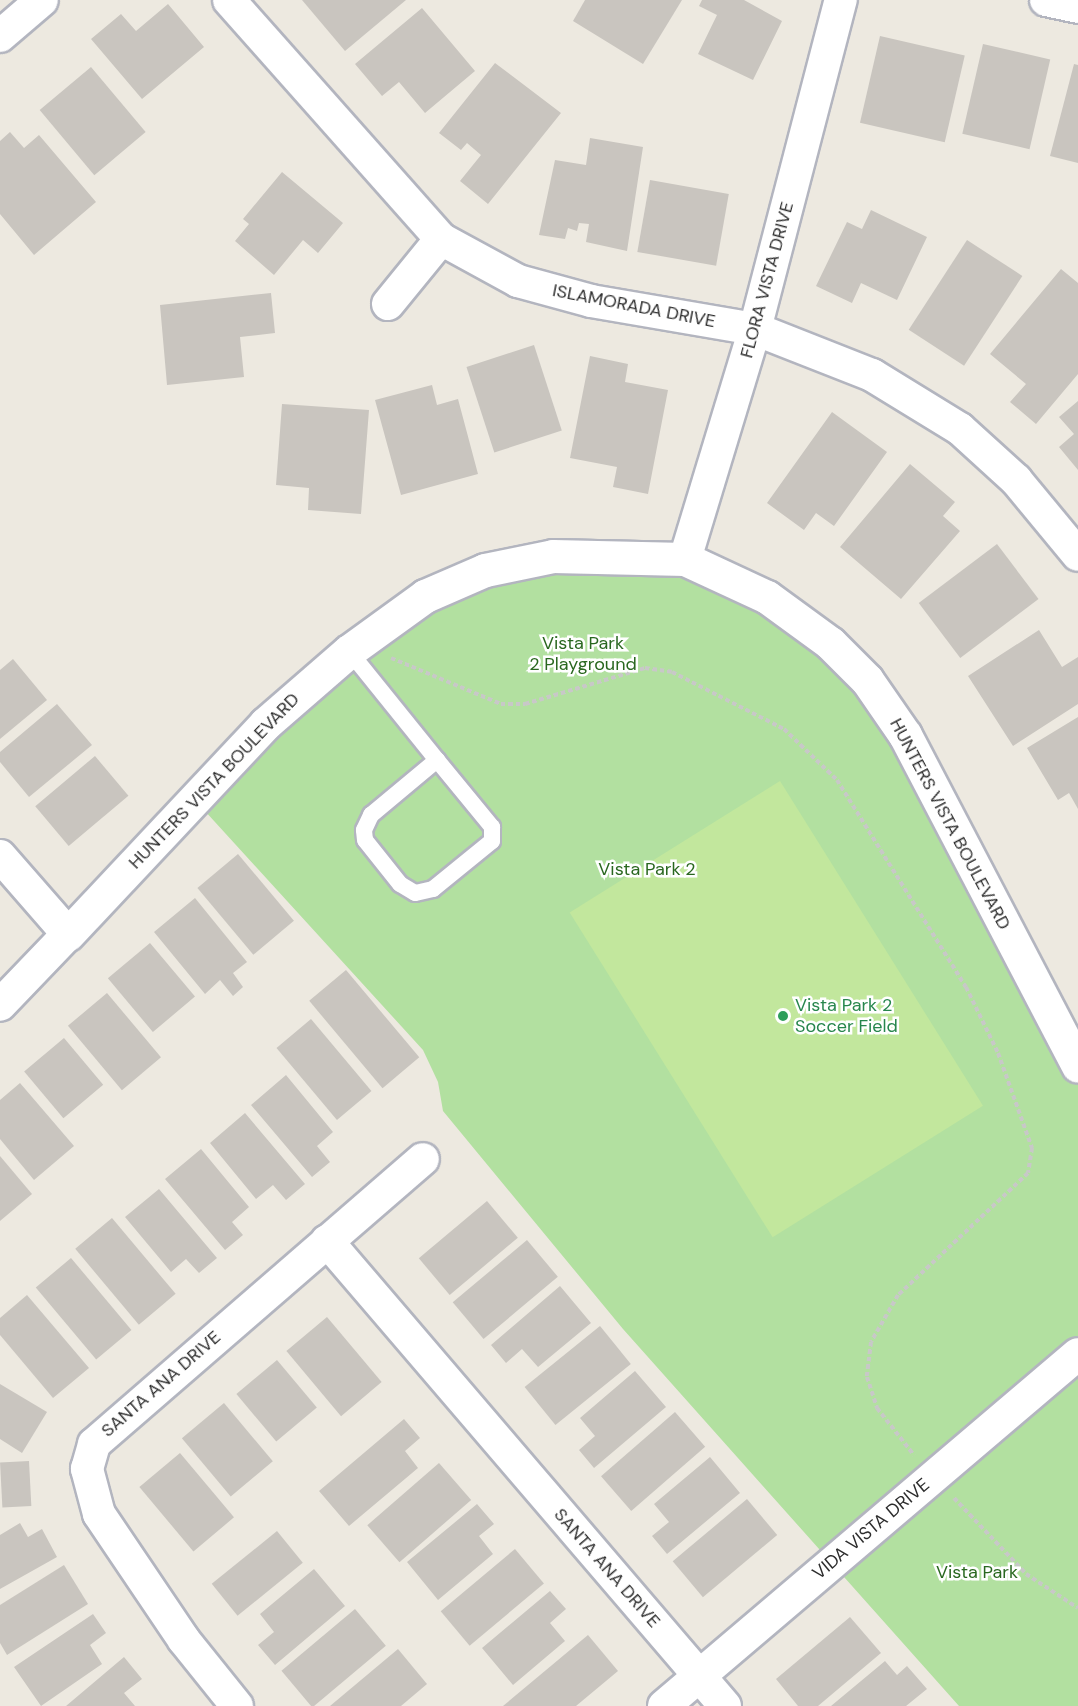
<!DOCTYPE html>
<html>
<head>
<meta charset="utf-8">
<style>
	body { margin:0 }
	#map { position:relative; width:1078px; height:1706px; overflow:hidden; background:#ede9e0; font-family:"DM Sans",sans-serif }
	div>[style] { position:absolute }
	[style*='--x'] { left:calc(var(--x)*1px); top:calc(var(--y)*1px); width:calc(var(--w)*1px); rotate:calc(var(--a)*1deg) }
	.green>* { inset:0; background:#b2e0a0 }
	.pitch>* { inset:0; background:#c2e79d; transform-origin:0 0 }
	.building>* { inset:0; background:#c9c5bf; transform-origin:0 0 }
	.path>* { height:4px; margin-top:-2px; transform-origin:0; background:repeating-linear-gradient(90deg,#c8c8c8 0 4.5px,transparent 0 7.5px) }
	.roads { filter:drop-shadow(2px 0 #b3b5bf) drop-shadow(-2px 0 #b3b5bf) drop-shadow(0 2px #b3b5bf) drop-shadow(0 -2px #b3b5bf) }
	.lane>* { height:16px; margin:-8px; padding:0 8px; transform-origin:8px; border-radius:8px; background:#fff }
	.street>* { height:32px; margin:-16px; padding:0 16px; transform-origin:16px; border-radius:16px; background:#fff }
	.secondary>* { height:33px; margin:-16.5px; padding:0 16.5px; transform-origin:16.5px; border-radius:16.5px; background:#fff }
	.dots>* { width:16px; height:16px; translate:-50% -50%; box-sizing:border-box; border:3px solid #fff; border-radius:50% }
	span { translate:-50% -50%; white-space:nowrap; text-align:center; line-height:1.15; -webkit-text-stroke:5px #fff; paint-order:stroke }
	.street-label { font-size:18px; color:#2d2d2d }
	.park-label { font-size:18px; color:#29671f }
	.leisure-label { font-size:18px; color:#27864d }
	.left { translate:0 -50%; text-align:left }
</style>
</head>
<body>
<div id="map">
	<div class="green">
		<i style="clip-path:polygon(685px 559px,867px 680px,1078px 1066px,1078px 1706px,959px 1706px,623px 1329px,443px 1111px,438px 1082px,423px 1050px,194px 799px,465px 578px)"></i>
	</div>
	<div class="pitch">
		<i style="left:780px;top:781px;width:383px;height:248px;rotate:58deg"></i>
	</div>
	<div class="building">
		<i style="clip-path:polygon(302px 0,406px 0,345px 51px)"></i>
		<i style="clip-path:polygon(585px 0,682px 0,643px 64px,573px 21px)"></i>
		<i style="clip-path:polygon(702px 0,744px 0,782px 21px,753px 80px,698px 54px,717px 15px,699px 6px)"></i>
		<i style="clip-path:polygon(168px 4px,204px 47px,142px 99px,91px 39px,121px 14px,136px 31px)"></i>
		<i style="clip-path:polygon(422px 8px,475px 71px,425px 113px,399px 82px,382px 96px,355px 64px)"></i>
		<i style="left:880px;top:36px;width:87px;height:89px;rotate:13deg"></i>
		<i style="left:983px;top:44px;width:69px;height:92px;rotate:13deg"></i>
		<i style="clip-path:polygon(495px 63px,561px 113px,488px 204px,460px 181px,481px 155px,467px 143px,461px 150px,439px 133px)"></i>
		<i style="clip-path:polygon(1074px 64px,1078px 65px,1078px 163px,1050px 156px)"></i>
		<i style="left:91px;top:67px;width:85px;height:67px;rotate:50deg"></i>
		<i style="clip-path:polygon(10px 132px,24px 148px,39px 135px,96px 202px,34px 255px,0 214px,0 141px)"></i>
		<i style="clip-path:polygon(590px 138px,643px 147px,627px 251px,586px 242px,589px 224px,579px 223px,577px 231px,568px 228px,565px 239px,539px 235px,555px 160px,586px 165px)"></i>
		<i style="clip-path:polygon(282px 172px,343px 223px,318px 253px,303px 240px,274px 275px,235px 241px,249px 224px,243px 219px)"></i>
		<i style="left:650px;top:180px;width:80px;height:73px;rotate:10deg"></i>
		<i style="clip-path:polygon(871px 210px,927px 237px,897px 300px,861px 283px,852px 303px,816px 286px,847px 222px,862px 229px)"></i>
		<i style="left:967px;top:240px;width:66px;height:107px;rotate:33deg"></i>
		<i style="clip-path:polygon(1061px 269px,1078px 283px,1078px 374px,1036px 424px,1010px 402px,1026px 384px,990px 354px)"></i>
		<i style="clip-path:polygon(271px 293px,275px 333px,240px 337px,244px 377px,167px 385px,160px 305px)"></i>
		<i style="left:534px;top:345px;width:90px;height:71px;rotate:72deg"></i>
		<i style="clip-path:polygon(590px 356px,628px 364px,625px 382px,668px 390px,648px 494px,613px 487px,617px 467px,570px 458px)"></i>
		<i style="clip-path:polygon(432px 385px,437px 405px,458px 399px,478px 474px,401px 495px,375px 400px)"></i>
		<i style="clip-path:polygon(1078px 401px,1078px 470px,1059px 447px,1074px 434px,1059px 417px)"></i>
		<i style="clip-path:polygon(282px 404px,369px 410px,361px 514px,308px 510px,309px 488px,276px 485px)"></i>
		<i style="clip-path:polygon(832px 412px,887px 452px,834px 526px,816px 513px,804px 530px,767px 503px)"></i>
		<i style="clip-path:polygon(910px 464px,955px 502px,943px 516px,960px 531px,901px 599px,840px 547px)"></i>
		<i style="left:997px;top:544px;width:69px;height:98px;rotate:53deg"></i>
		<i style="clip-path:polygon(1039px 630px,1062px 667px,1078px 657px,1078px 704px,1013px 746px,968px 676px)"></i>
		<i style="clip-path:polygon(13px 659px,47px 700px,0 739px,0 670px)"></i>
		<i style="clip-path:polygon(57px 704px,92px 745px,29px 797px,0 762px,0 752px)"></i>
		<i style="clip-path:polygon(1078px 717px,1078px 809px,1069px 793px,1058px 800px,1027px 748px)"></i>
		<i style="left:95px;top:756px;width:52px;height:78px;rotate:50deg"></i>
		<i style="left:238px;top:854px;width:87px;height:53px;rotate:50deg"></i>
		<i style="clip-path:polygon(195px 898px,247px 962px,233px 973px,243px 987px,233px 996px,220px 980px,205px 994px,154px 932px)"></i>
		<i style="left:150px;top:943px;width:70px;height:55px;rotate:50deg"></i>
		<i style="left:346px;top:970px;width:114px;height:48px;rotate:50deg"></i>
		<i style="left:107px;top:993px;width:84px;height:51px;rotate:50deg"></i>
		<i style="left:311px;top:1019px;width:94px;height:45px;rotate:50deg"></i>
		<i style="left:64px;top:1038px;width:61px;height:52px;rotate:50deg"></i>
		<i style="clip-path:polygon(286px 1075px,333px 1132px,317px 1146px,330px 1162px,312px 1177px,251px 1105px)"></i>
		<i style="clip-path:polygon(20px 1083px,74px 1146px,34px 1180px,0 1139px,0 1100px)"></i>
		<i style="clip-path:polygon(245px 1113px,305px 1184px,286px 1200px,273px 1185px,256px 1199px,210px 1143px)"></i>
		<i style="clip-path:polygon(201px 1149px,249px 1207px,232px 1222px,243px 1235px,225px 1250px,165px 1179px)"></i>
		<i style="clip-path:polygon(0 1156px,32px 1194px,0 1221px)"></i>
		<i style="clip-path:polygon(159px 1189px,217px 1258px,199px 1273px,186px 1259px,171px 1272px,125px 1217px)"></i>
		<i style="left:487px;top:1201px;width:48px;height:89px;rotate:50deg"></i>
		<i style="left:112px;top:1218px;width:99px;height:48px;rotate:50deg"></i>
		<i style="left:527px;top:1240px;width:48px;height:97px;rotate:50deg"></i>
		<i style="left:71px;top:1258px;width:94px;height:46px;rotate:50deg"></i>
		<i style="clip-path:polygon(560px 1286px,591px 1323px,538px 1367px,522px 1349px,506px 1363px,491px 1345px)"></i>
		<i style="clip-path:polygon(27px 1295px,89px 1368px,53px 1398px,0 1335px,0 1318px)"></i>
		<i style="left:327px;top:1317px;width:85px;height:53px;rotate:50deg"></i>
		<i style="left:600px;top:1326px;width:49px;height:97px;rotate:51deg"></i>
		<i style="left:277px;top:1360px;width:62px;height:53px;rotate:50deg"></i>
		<i style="clip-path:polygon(635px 1371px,666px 1407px,594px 1468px,579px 1450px,595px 1436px,580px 1418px)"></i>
		<i style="clip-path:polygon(0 1384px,47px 1412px,22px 1453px,0 1439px)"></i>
		<i style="left:224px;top:1403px;width:76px;height:55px;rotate:50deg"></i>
		<i style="left:675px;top:1412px;width:46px;height:98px;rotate:49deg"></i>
		<i style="clip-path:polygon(404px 1419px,420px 1438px,405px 1451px,418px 1468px,349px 1526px,319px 1491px)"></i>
		<i style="left:180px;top:1453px;width:84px;height:53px;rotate:50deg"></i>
		<i style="clip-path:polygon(710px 1457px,740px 1493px,667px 1554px,652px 1536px,669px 1522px,654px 1504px)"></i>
		<i style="left:29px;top:1461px;width:45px;height:29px;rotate:87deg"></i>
		<i style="left:439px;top:1463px;width:49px;height:95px;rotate:49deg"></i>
		<i style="left:747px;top:1499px;width:47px;height:97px;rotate:50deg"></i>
		<i style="clip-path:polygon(477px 1504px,494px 1524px,479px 1536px,493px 1554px,438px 1600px,407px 1562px)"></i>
		<i style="clip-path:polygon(20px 1523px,28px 1537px,42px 1529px,57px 1557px,0 1589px,0 1535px)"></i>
		<i style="left:277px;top:1531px;width:41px;height:84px;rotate:51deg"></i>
		<i style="left:515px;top:1549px;width:45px;height:97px;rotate:50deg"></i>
		<i style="clip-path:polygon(64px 1565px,88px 1604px,7px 1655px,0 1643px,0 1605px)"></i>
		<i style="clip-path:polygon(314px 1569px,345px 1606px,275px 1665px,258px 1645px,274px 1632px,260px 1614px)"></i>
		<i style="clip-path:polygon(550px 1591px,566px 1609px,550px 1623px,565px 1641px,513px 1685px,482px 1648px)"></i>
		<i style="left:355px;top:1609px;width:48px;height:96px;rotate:50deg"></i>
		<i style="clip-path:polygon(93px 1614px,106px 1633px,90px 1645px,102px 1664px,41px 1706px,14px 1667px)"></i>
		<i style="clip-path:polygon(850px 1617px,881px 1653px,818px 1706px,798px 1706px,776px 1679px)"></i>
		<i style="clip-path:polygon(588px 1635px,618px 1671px,576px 1706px,503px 1706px)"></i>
		<i style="clip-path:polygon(398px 1649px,427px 1684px,401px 1706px,330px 1706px)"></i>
		<i style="clip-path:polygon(124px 1657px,142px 1679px,124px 1693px,135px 1706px,66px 1706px)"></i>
		<i style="clip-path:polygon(885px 1661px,897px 1675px,907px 1666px,927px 1689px,906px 1706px,831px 1706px)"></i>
	</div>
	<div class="path">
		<i style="--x:391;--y:658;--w:119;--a:22.7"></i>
		<i style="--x:501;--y:704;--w:24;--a:0"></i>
		<i style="--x:525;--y:704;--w:125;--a:-16.7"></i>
		<i style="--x:645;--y:668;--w:27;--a:8"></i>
		<i style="--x:672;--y:672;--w:126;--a:27"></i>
		<i style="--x:784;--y:729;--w:74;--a:43.9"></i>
		<i style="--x:837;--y:780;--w:244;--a:58.1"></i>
		<i style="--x:966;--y:987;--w:73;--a:64.1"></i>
		<i style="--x:998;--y:1053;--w:101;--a:70.3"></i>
		<i style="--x:1032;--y:1148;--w:25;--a:99"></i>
		<i style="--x:1028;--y:1173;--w:178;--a:136.8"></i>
		<i style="--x:898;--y:1295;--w:54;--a:119.9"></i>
		<i style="--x:871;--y:1342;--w:35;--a:97"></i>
		<i style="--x:867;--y:1377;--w:33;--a:72"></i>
		<i style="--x:877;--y:1408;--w:60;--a:51.8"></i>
		<i style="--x:954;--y:1498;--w:105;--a:46.5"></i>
		<i style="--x:1026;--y:1574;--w:62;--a:33.2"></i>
	</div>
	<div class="roads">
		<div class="lane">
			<i style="--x:349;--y:651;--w:140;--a:51.1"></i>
			<i style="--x:437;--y:760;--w:87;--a:50.6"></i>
			<i style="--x:492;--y:827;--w:14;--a:90"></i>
			<i style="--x:492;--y:841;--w:76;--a:140.9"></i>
			<i style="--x:433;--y:889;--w:18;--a:167"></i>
			<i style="--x:415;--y:893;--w:17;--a:-149"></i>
			<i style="--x:400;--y:884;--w:56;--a:-128.5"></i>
			<i style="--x:365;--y:840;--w:10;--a:-96"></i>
			<i style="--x:364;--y:830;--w:17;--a:-65"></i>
			<i style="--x:371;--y:815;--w:86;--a:-39.8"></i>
		</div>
		<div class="street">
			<i style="--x:229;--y:0;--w:319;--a:48.4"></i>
			<i style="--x:441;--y:239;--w:88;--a:28.6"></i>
			<i style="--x:518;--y:281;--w:76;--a:15.3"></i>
			<i style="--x:591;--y:301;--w:166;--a:9.7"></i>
			<i style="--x:755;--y:329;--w:126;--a:21.5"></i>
			<i style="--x:872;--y:375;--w:103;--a:31.5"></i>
			<i style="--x:960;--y:429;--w:76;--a:42.3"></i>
			<i style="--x:1016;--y:480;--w:97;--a:50.4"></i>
			<i style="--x:1046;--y:0;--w:33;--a:12"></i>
			<i style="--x:0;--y:36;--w:55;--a:-40.6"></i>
			<i style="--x:388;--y:304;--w:84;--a:-50.8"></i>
			<i style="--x:685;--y:559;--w:240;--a:-73.1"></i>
			<i style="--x:755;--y:329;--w:340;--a:-75.4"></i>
			<i style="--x:0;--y:856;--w:103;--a:48.9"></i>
			<i style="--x:68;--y:934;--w:98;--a:133.8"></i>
			<i style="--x:327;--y:1241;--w:612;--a:49.44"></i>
			<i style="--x:237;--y:1706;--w:85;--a:-128.8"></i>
			<i style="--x:184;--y:1640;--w:152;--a:-124"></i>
			<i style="--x:99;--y:1514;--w:47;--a:-104.9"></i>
			<i style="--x:87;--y:1469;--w:26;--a:-74"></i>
			<i style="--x:94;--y:1444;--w:435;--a:-40.9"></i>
			<i style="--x:664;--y:1706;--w:543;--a:-40.37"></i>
		</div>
		<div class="secondary">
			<i style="--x:68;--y:934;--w:288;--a:-46.8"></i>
			<i style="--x:265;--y:724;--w:111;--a:-41"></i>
			<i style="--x:349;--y:651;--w:94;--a:-35.9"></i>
			<i style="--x:425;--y:596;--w:65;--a:-23.4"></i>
			<i style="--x:485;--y:570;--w:69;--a:-11.6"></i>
			<i style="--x:553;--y:556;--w:132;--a:1.3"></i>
			<i style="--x:685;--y:559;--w:90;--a:24.9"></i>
			<i style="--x:767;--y:597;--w:78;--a:36.1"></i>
			<i style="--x:830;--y:643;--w:52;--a:45"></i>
			<i style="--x:867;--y:680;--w:67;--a:55.4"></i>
			<i style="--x:905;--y:735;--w:373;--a:62.4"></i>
		</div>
	</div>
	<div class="dots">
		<i style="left:783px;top:1016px;background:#2e9e5b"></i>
	</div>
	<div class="street-label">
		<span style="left:767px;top:280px;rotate:-75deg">FLORA VISTA DRIVE</span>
		<span style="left:634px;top:306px;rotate:11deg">ISLAMORADA DRIVE</span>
		<span style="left:214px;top:781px;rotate:-46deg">HUNTERS VISTA BOULEVARD</span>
		<span style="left:950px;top:824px;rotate:62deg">HUNTERS VISTA BOULEVARD</span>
		<span style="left:161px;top:1384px;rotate:-41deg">SANTA ANA DRIVE</span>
		<span style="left:871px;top:1529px;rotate:-40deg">VIDA VISTA DRIVE</span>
		<span style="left:607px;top:1568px;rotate:49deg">SANTA ANA DRIVE</span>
	</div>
	<div class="park-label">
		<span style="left:583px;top:654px">Vista Park<br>2 Playground</span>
		<span style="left:647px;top:869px">Vista Park 2</span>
		<span style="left:977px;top:1572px">Vista Park</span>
	</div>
	<div class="leisure-label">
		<span class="left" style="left:795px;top:1016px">Vista Park 2<br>Soccer Field</span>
	</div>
</div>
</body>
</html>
